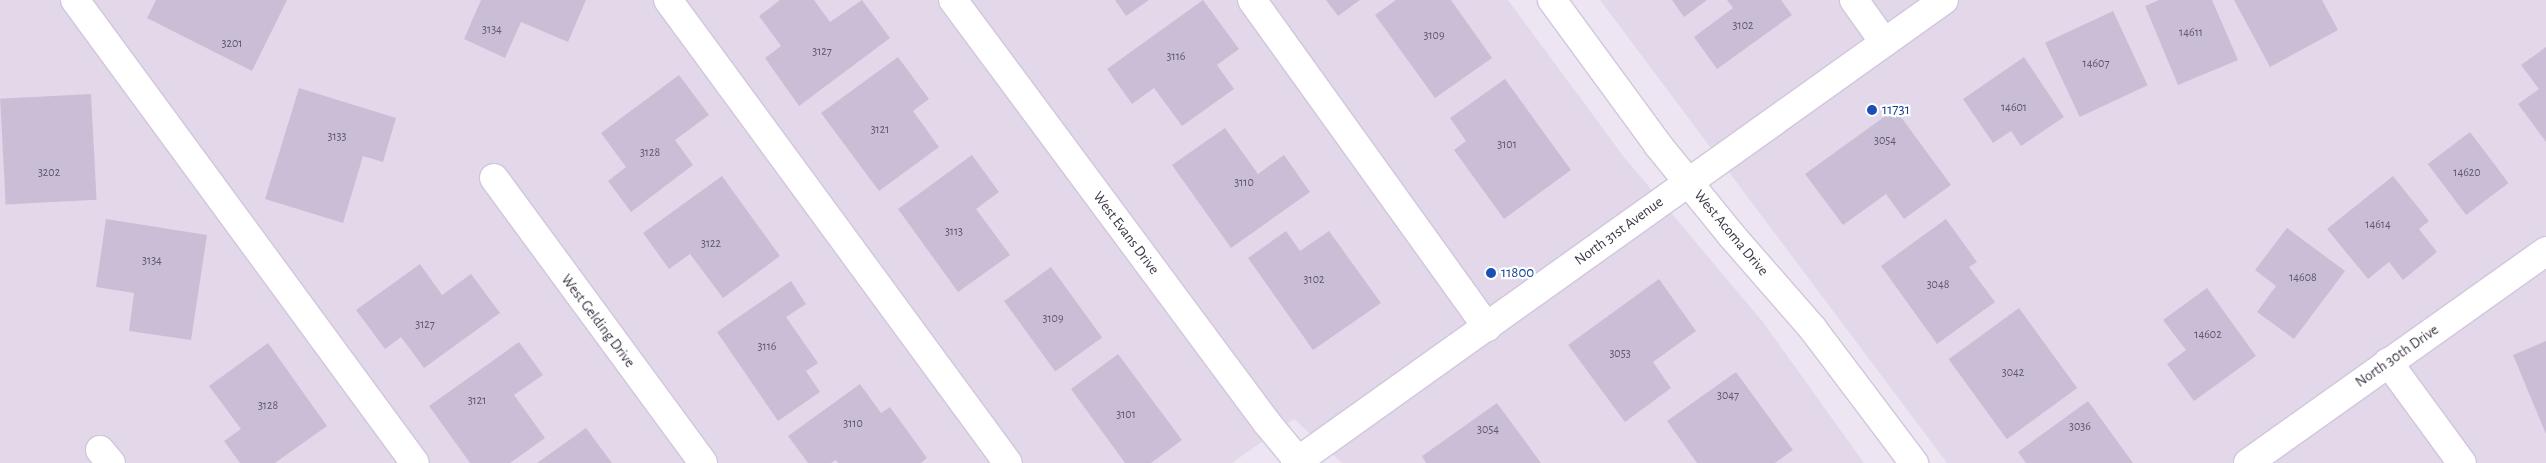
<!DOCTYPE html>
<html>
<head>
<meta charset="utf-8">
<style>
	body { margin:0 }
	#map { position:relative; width:2546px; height:463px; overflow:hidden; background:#ede6f2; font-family:"Alegreya Sans",sans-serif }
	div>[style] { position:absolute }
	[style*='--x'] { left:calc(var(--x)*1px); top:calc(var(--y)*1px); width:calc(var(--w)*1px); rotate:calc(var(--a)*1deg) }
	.residential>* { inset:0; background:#e2d8ea }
	.building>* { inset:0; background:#cabed7; transform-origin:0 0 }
	.roads { filter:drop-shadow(1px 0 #d1c6dc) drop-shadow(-1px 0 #d1c6dc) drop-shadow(0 1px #d1c6dc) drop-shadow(0 -1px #d1c6dc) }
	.minor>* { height:28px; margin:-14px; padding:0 14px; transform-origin:14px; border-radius:14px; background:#fff }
	.dots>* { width:14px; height:14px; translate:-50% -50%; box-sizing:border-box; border:2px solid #fff; border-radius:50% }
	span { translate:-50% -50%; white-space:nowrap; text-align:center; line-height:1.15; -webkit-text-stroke:4.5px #fff; paint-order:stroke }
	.number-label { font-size:12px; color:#60576a }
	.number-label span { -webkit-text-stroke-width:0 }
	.transit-label { font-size:15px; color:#164399 }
	.left { translate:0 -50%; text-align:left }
	.street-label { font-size:15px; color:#3d3545 }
</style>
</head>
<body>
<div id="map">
	<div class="residential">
		<i style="clip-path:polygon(0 0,1508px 0,1624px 157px,1763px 322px,1864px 463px,1342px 463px,1294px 419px,1232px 463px,0 463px)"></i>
		<i style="clip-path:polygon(1600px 0,2546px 0,2546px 463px,1947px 463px)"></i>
	</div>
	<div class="building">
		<i style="clip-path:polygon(156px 0,287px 0,252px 71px,147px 18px)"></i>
		<i style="clip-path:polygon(481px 0,586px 0,568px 42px,521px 22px,505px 58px,464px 39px)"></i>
		<i style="clip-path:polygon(780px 0,814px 0,830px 22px,862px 0,890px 38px,799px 106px,765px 58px,781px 46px,759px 16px)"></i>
		<i style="clip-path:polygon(1115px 0,1149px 0,1126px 16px)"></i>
		<i style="clip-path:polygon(1203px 0,1239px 49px,1217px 65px,1234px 89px,1182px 126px,1154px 88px,1132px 104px,1107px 69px)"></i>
		<i style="clip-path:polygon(1326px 0,1360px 0,1338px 16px)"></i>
		<i style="clip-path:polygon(1396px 0,1451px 0,1492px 58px,1435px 98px,1375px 15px)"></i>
		<i style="clip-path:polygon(1672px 0,1707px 0,1684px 17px)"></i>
		<i style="clip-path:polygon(1727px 0,1781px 0,1792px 15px,1717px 69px,1694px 37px,1733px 8px)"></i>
		<i style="clip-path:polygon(2159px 0,2212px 0,2238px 60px,2178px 85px,2145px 6px)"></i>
		<i style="clip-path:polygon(2234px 0,2322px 0,2338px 30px,2270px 67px)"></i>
		<i style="left:2113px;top:11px;width:82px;height:75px;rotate:65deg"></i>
		<i style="clip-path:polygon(2546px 47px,2546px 142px,2518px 104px,2539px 89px,2521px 65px)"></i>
		<i style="clip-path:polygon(898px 57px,929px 99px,913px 111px,939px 147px,879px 191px,821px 113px)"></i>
		<i style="clip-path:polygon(2024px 57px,2064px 117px,2021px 146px,2011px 131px,1993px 143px,1963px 99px)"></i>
		<i style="clip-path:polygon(679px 75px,709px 115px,675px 140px,693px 165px,631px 212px,608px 181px,626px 167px,601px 133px)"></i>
		<i style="clip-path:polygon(1505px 79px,1571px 170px,1504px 219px,1454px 150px,1466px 141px,1450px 118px)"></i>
		<i style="clip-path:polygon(299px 88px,396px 118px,383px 162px,363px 156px,343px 223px,265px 199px)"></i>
		<i style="left:91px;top:94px;width:106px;height:91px;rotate:87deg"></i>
		<i style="clip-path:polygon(1895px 109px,1951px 185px,1904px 219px,1886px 194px,1843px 225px,1805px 174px)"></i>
		<i style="clip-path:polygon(1225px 128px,1258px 174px,1284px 155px,1310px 192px,1231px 248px,1172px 165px)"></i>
		<i style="left:2470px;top:132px;width:64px;height:53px;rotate:53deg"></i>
		<i style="clip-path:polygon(972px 155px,999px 192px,976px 209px,1010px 255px,958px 292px,898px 209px)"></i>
		<i style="clip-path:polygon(722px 176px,780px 256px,723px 298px,690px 254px,669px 269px,643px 233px)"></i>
		<i style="clip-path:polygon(2393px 176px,2429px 221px,2419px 229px,2437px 252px,2403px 280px,2389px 262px,2368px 279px,2327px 229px)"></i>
		<i style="clip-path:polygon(106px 219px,207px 235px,191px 340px,129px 331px,134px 293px,96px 287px)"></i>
		<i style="clip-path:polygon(1946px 219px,1977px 262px,1969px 267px,1995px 302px,1937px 344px,1881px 266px)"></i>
		<i style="clip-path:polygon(2287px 228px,2345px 271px,2294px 339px,2257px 312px,2276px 286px,2255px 270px)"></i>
		<i style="clip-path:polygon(1286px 231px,1300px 251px,1329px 231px,1381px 303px,1313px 350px,1248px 258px)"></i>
		<i style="clip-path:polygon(420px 264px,442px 295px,471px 274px,500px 313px,424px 368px,401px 337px,385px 349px,356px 310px)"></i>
		<i style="left:1051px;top:267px;width:87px;height:58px;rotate:54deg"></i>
		<i style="clip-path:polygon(1659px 279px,1696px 331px,1653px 362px,1671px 388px,1625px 422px,1568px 345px)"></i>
		<i style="clip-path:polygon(791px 281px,806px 304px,786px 317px,818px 363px,806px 371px,820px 392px,778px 421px,717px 332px)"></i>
		<i style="clip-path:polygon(2207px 288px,2256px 356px,2194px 401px,2167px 364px,2186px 350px,2163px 320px)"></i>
		<i style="left:2019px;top:308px;width:99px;height:87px;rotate:54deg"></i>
		<i style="clip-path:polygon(2546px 341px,2546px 434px,2513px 355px)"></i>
		<i style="clip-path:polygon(519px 342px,543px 375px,514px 395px,545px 438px,510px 463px,470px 463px,429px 406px)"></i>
		<i style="clip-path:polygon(268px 343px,327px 426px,275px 463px,240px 463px,224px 441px,241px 429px,209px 386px)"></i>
		<i style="clip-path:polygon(1118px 354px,1182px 440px,1151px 463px,1125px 463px,1071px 389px)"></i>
		<i style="clip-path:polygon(1736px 372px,1793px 450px,1775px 463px,1697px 463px,1667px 421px)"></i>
		<i style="clip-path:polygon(860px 384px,881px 413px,890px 407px,927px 458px,921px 463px,838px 463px,836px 460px,831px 463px,808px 463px,788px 436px)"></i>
		<i style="clip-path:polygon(2088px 401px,2133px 463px,2026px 463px,2018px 452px)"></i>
		<i style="clip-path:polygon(1497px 403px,1541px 463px,1426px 463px,1422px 456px)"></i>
		<i style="clip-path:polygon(586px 428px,612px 463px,537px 463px)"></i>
	</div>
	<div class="roads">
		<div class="minor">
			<i style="--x:75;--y:0;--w:574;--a:53.71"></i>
			<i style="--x:668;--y:0;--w:574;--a:53.71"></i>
			<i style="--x:953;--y:0;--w:527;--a:53.41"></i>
			<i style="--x:1267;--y:423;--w:52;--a:50.5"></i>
			<i style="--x:1252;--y:0;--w:403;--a:54.3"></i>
			<i style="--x:1552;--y:0;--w:180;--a:53.8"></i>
			<i style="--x:1658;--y:145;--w:117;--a:50.9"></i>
			<i style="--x:1732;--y:236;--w:123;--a:48.9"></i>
			<i style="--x:1813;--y:329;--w:168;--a:53"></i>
			<i style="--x:1854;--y:0;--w:52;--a:54.5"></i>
			<i style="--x:494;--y:178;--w:353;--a:53.7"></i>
			<i style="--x:2388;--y:362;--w:125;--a:53.8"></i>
			<i style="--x:100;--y:450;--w:17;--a:50"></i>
			<i style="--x:1295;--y:463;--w:797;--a:-35.5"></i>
			<i style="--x:2248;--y:463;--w:366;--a:-35.4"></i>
		</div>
	</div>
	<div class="dots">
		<i style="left:1872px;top:110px;background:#1a4fb4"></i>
		<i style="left:1491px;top:273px;background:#1a4fb4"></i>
	</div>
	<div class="number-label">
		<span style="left:1743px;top:26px">3102</span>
		<span style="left:492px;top:30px">3134</span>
		<span style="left:2191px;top:33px">14611</span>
		<span style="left:1434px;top:36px">3109</span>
		<span style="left:232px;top:44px">3201</span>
		<span style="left:822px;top:52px">3127</span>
		<span style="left:1176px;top:57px">3116</span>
		<span style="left:2096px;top:64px">14607</span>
		<span style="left:2014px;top:108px">14601</span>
		<span style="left:880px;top:130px">3121</span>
		<span style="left:337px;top:137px">3133</span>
		<span style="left:1885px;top:141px">3054</span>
		<span style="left:1507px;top:145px">3101</span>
		<span style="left:650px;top:153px">3128</span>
		<span style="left:49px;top:173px">3202</span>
		<span style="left:2467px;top:173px">14620</span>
		<span style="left:1244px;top:183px">3110</span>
		<span style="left:2378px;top:225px">14614</span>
		<span style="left:954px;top:232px">3113</span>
		<span style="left:711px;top:244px">3122</span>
		<span style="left:152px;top:261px">3134</span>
		<span style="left:2303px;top:278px">14608</span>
		<span style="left:1314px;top:280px">3102</span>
		<span style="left:1938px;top:285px">3048</span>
		<span style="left:1053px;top:319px">3109</span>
		<span style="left:425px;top:325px">3127</span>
		<span style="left:2208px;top:335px">14602</span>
		<span style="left:767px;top:347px">3116</span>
		<span style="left:1620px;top:354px">3053</span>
		<span style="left:2013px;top:373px">3042</span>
		<span style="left:1728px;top:396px">3047</span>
		<span style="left:477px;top:401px">3121</span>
		<span style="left:268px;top:406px">3128</span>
		<span style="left:1126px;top:415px">3101</span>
		<span style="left:853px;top:424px">3110</span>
		<span style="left:2080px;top:427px">3036</span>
		<span style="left:1488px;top:430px">3054</span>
	</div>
	<div class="transit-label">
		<span class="left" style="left:1882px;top:110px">11731</span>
		<span class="left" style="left:1501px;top:273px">11800</span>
	</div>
	<div class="street-label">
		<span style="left:1619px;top:231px;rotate:-36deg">North 31st Avenue</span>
		<span style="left:1126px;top:233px;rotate:53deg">West Evans Drive</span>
		<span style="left:1731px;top:233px;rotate:50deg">West Acoma Drive</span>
		<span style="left:598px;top:321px;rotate:53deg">West Gelding Drive</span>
		<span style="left:2397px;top:356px;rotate:-35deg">North 30th Drive</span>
	</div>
</div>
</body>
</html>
